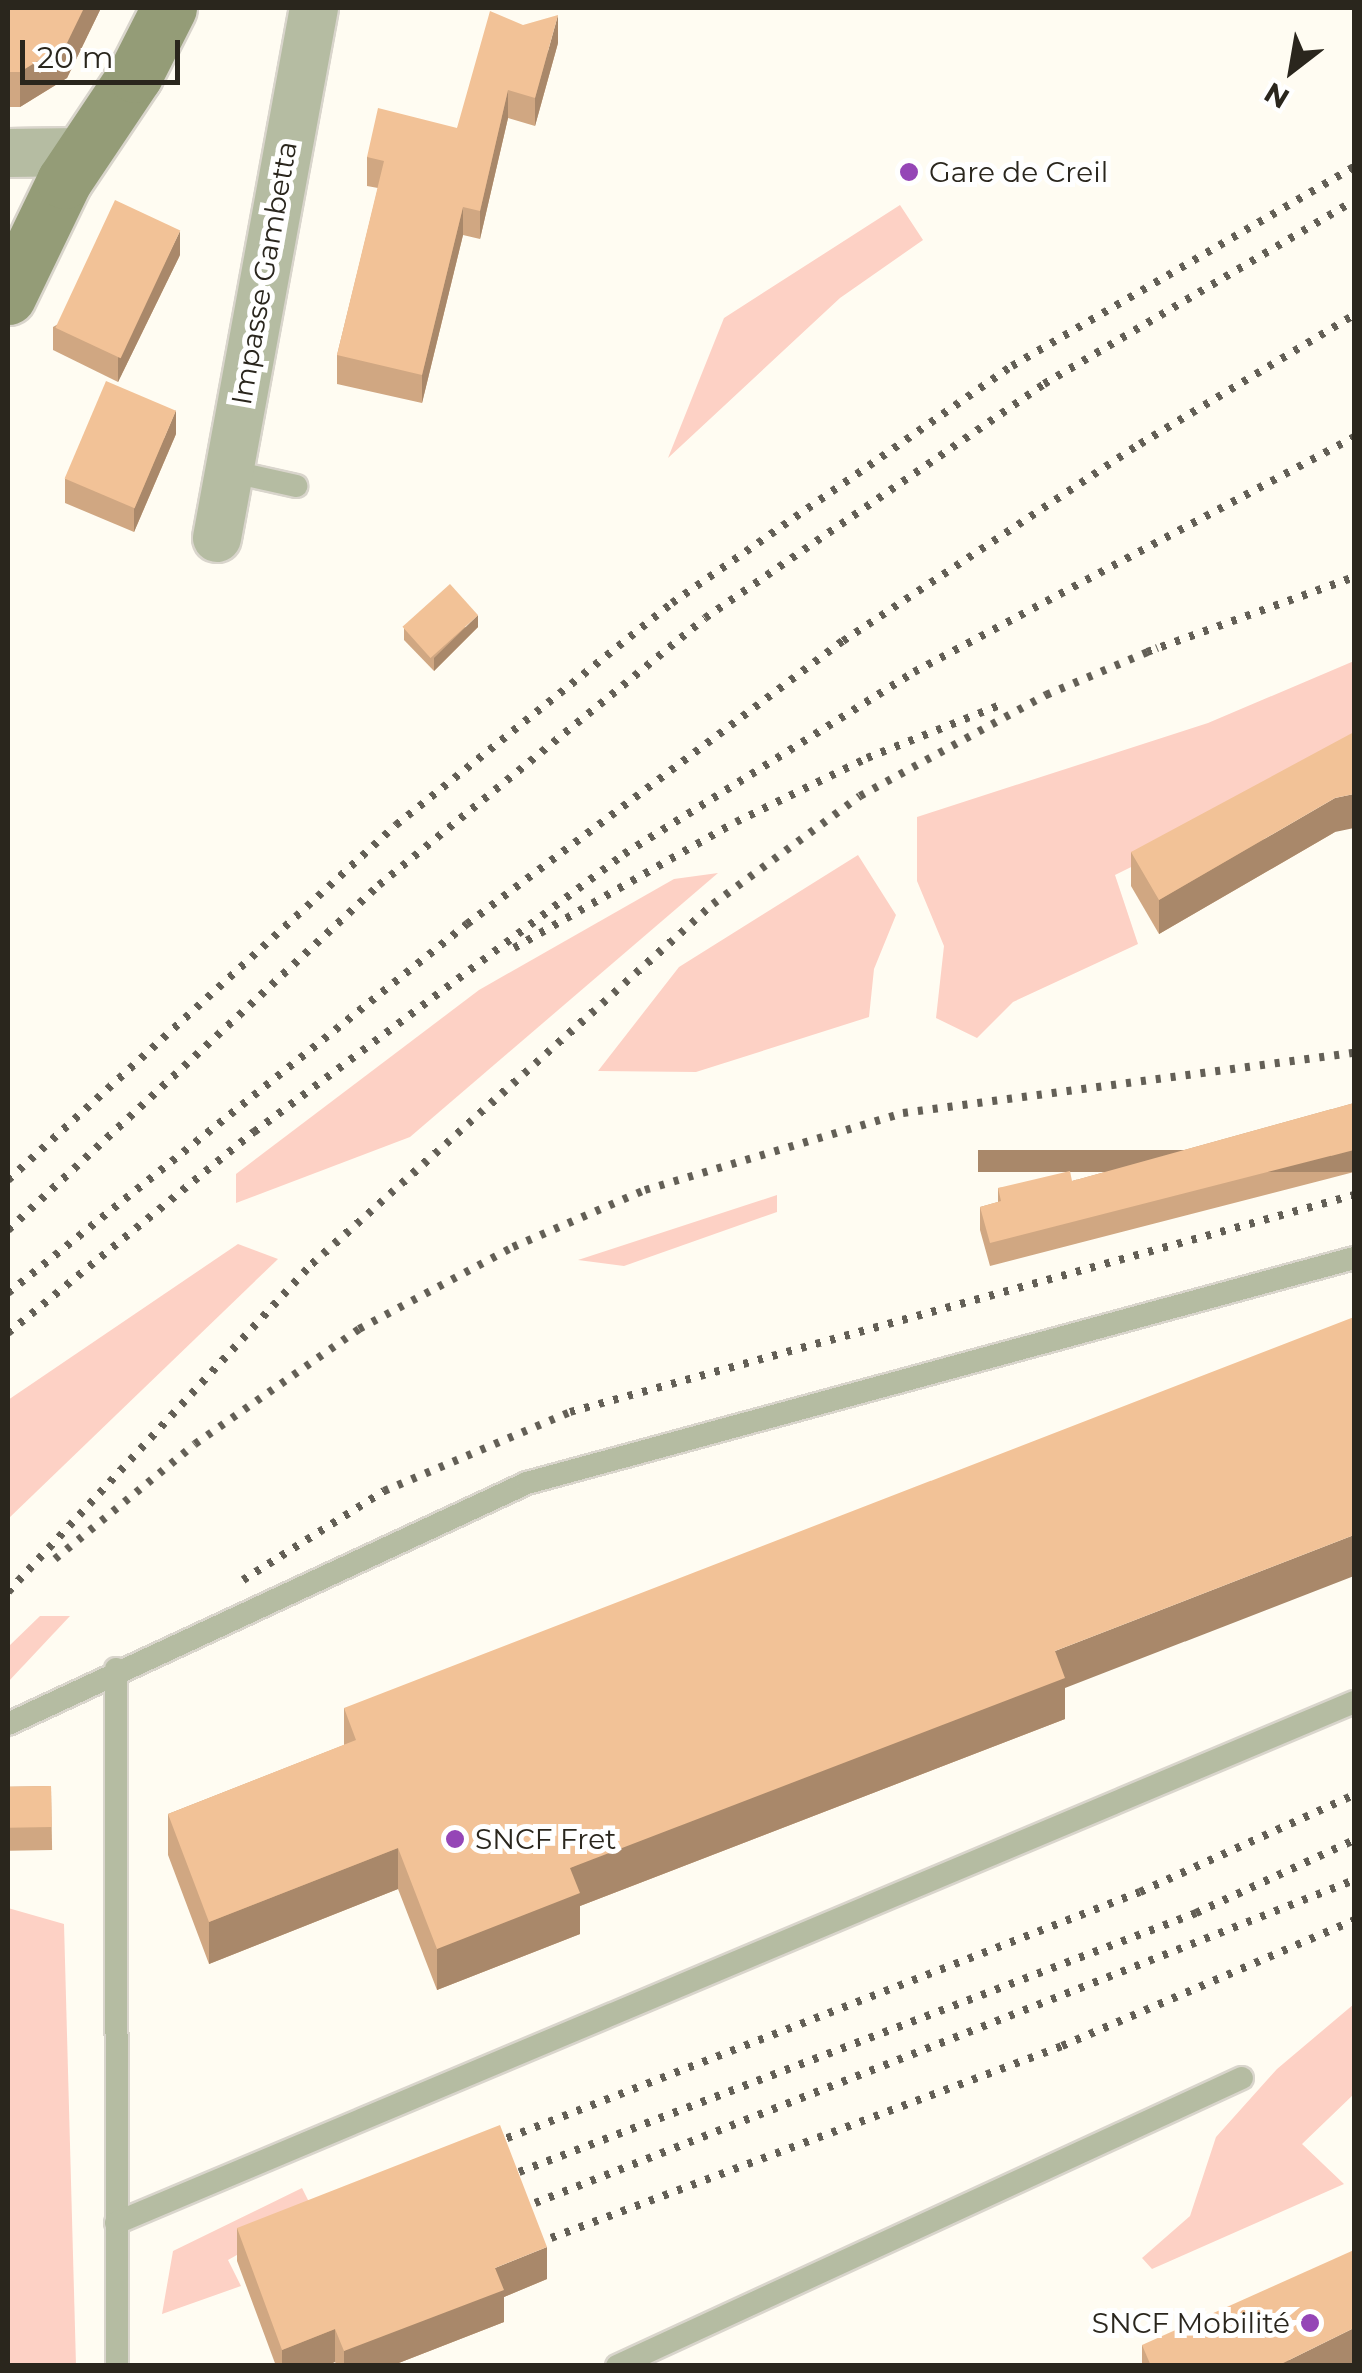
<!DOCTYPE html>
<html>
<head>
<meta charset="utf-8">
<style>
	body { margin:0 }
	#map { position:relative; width:1362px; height:2373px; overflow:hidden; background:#fffcf2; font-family:Montserrat,sans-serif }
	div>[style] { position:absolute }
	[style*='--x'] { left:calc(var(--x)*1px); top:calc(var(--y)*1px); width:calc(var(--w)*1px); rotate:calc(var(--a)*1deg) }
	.green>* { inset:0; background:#fdd1c5 }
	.roads { filter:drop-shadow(2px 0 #d9d5cc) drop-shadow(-2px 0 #d9d5cc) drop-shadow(0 2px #d9d5cc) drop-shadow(0 -2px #d9d5cc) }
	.lane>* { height:22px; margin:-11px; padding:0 11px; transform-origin:11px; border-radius:11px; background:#b5bca2 }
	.street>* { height:48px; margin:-24px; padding:0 24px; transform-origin:24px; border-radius:24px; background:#b5bca2 }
	.secondary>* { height:55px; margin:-27.5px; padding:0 27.5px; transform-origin:27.5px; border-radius:27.5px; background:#949c77 }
	.rail>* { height:8px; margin-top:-4px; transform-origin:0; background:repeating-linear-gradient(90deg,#635f56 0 5px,transparent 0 15px) }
	.wall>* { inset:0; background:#d0a782; transform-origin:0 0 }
	.shaded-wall>* { inset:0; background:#a9886a; transform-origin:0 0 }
	.building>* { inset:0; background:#f2c297; transform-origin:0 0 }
	.dots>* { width:28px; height:28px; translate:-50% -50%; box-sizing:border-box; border:5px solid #fff; border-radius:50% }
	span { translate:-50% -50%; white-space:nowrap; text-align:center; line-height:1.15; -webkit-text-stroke:10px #fff; paint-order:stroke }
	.poi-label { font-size:28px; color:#2a261d }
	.left { translate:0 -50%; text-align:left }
	.right { translate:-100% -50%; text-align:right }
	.street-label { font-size:28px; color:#2a261d }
	.frame { position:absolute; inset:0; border:10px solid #2a261d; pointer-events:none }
	.north { position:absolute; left:1242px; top:20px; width:100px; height:100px; -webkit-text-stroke:8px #fff; paint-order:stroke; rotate:211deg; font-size:28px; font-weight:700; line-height:40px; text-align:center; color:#2a261d }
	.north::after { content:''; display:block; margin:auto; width:35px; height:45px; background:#2a261d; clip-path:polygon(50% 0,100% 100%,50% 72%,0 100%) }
	.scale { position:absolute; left:20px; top:40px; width:160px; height:45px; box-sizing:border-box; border:5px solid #2a261d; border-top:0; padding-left:12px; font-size:30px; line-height:35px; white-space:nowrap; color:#2a261d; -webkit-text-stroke:8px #fff; paint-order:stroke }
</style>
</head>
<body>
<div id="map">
	<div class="green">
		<i style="clip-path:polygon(900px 205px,923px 240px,840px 298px,668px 458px,724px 318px)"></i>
		<i style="clip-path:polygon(1354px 661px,1354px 757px,1115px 875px,1138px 944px,1013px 1002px,977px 1038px,936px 1018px,944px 946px,917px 881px,917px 817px,1208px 723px)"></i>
		<i style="clip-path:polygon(858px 855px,896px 915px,874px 969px,869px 1017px,696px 1072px,598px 1071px,679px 967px)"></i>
		<i style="clip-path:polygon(718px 873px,410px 1137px,236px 1203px,236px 1174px,479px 990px,674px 879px)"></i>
		<i style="clip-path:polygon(777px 1195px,777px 1212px,624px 1266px,578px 1260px)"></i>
		<i style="clip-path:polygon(238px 1244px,278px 1259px,8px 1519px,8px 1400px)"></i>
		<i style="clip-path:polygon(40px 1616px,70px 1616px,8px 1682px,8px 1647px)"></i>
		<i style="clip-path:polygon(8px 1908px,64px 1924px,76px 2365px,8px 2365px)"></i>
		<i style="clip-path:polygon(1354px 2004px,1354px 2094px,1302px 2144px,1344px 2184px,1152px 2269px,1142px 2258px,1190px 2216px,1216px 2137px,1277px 2069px)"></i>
		<i style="clip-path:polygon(302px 2188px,314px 2212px,228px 2260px,241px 2286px,162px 2314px,173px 2251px)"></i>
	</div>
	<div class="roads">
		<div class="lane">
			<i style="--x:229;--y:471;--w:69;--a:12.6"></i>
			<i style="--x:116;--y:1669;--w:697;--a:89.92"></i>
			<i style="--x:8;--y:1724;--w:572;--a:-24.91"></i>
			<i style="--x:527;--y:1483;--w:857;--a:-15.22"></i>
			<i style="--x:116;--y:2223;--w:1343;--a:-22.82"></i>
			<i style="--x:617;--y:2366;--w:688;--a:-24.74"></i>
		</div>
		<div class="street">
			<i style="--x:8;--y:153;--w:74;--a:-0.8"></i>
			<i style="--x:217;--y:538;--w:539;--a:-79.63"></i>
		</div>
		<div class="secondary">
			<i style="--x:8;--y:297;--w:129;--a:-64.2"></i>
			<i style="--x:64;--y:181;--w:128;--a:-56.2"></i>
			<i style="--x:135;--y:75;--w:75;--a:-63.1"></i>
		</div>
	</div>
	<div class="rail">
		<i style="--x:1147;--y:652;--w:220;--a:-19.9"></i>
		<i style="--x:514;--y:948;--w:255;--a:-29.6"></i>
		<i style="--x:736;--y:822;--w:146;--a:-26"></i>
		<i style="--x:867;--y:758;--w:149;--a:-21.7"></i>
		<i style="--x:8;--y:1180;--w:526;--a:-42.46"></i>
		<i style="--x:396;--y:825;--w:354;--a:-38.8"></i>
		<i style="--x:672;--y:603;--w:414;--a:-34.9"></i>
		<i style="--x:1012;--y:366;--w:396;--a:-30.2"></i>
		<i style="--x:8;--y:1230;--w:507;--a:-42.92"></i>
		<i style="--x:379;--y:885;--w:421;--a:-39.3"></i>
		<i style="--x:705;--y:618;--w:412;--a:-34.6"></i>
		<i style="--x:1044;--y:384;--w:360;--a:-30.6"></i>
		<i style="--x:8;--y:1293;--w:589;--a:-38.8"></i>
		<i style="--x:467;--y:924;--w:471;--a:-37"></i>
		<i style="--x:843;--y:641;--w:356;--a:-33.6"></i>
		<i style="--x:1140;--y:444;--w:250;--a:-31.1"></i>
		<i style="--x:8;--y:1333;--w:318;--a:-39.3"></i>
		<i style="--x:254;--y:1132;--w:463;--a:-36.9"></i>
		<i style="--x:624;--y:854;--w:342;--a:-32.1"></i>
		<i style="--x:914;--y:672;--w:499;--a:-28.1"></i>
		<i style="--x:55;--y:1559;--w:181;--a:-39.4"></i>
		<i style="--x:195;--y:1444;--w:200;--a:-35"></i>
		<i style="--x:359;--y:1329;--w:174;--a:-28"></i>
		<i style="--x:513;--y:1247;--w:144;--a:-23.4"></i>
		<i style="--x:645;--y:1190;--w:269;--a:-16.6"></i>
		<i style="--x:903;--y:1113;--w:455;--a:-7.6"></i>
		<i style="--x:243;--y:1580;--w:167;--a:-32.3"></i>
		<i style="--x:384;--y:1491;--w:202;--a:-23"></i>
		<i style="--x:570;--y:1412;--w:813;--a:-15.47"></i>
		<i style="--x:8;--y:1592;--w:447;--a:-47.2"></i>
		<i style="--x:312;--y:1264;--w:539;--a:-41.92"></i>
		<i style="--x:713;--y:904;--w:182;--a:-36.3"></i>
		<i style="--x:860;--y:796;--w:212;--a:-28.5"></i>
		<i style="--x:1046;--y:695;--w:121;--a:-22.9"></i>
		<i style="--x:479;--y:2149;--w:709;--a:-21.25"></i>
		<i style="--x:1140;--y:1892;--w:235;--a:-24.4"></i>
		<i style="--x:519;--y:2172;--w:725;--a:-20.94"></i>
		<i style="--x:1196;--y:1913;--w:174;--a:-24.8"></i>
		<i style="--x:535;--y:2203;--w:880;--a:-21.52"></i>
		<i style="--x:551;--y:2238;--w:546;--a:-20.59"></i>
		<i style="--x:1062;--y:2046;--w:318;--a:-23.3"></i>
	</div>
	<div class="wall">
		<i style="clip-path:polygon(8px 8px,101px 8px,67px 78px,20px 107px,8px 107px)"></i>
		<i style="clip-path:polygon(558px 43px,535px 126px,508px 118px,480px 239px,463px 235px,422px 403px,337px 384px,337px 355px,378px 188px,367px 186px,367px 157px,457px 128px)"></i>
		<i style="clip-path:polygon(180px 255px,118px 382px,53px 350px,53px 327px)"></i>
		<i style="clip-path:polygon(176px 434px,134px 532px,65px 503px,65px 479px)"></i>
		<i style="clip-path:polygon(478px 627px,434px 671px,404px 640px,404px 628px)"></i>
		<i style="clip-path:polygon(1335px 832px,1159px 934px,1131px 886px,1131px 852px)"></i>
		<i style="clip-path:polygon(1354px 1103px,1354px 1172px,990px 1266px,980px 1230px,980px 1207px,998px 1202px,998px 1188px,1072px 1181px)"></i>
		<i style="clip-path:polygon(1065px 1688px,1065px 1719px,580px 1906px,580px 1934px,437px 1990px,398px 1889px,209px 1964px,168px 1855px,168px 1814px,344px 1745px,344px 1708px)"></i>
		<i style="left:51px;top:1786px;width:64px;height:43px;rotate:89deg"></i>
		<i style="clip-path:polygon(237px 2228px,547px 2279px,504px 2297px,504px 2322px,391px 2366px,337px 2366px,335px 2362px,325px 2366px,276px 2366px,237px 2261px)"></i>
		<i style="clip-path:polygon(1142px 2345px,1347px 2366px,1142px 2366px)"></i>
	</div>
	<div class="shaded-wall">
		<i style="clip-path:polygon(84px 8px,101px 8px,67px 78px,20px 107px,20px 72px)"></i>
		<i style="clip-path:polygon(558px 15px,558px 43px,535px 126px,535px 98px)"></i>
		<i style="clip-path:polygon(508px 90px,508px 118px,480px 239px,480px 211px)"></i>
		<i style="clip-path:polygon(463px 207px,463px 235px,422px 403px,422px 375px)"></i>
		<i style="clip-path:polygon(180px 231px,180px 255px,118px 382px,118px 358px)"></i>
		<i style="clip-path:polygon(176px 410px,176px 434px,134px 532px,134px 509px)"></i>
		<i style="clip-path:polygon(478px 615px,478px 627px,434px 671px,434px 658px)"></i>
		<i style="clip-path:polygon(1354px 794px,1354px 828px,1335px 832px,1159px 934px,1159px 900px,1335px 798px)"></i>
		<i style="left:1354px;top:1150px;width:22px;height:376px;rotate:90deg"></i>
		<i style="clip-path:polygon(1354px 1535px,1354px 1576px,1065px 1688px,1065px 1719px,580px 1906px,580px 1934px,437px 1990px,437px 1949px,570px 1868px,1055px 1651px)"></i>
		<i style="clip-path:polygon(398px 1848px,398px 1889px,209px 1964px,209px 1922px)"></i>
		<i style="clip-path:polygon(547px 2247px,547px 2279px,504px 2297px,504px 2322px,391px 2366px,344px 2366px,344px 2351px,495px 2268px)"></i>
		<i style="clip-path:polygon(1354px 2328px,1354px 2362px,1347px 2366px,1277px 2366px)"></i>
		<i style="clip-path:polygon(335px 2329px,335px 2362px,325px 2366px,282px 2366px,282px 2350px)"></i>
	</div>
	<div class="building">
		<i style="clip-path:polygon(8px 8px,84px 8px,67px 43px,20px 72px,8px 72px)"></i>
		<i style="clip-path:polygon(490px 11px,523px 25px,558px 15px,535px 98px,508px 90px,480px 211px,463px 207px,422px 375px,337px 355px,384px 161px,367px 157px,378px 108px,457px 128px)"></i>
		<i style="left:115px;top:200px;width:72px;height:141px;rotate:25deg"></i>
		<i style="left:106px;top:381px;width:76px;height:106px;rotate:23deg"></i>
		<i style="left:450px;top:584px;width:42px;height:64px;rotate:48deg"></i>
		<i style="clip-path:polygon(1354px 732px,1354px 794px,1335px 798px,1159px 900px,1131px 852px)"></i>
		<i style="clip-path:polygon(1354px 1103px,1354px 1150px,990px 1243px,980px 1207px,1001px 1201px,998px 1188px,1070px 1171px,1072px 1181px)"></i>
		<i style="clip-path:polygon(1354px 1317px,1354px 1535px,1055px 1651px,1065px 1678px,570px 1868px,580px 1893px,437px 1949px,398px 1848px,209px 1922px,168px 1814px,356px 1740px,344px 1708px)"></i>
		<i style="left:51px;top:1786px;width:41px;height:43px;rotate:89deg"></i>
		<i style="clip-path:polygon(500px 2125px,547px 2247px,495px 2268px,504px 2290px,344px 2351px,335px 2329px,282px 2350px,237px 2228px)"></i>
		<i style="clip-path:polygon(1354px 2250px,1354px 2328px,1277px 2366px,1151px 2366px,1142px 2345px)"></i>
	</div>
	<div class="dots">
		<i style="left:909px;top:172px;background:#9546b6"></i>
		<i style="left:455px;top:1839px;background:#9546b6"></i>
		<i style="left:1310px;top:2323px;background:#9546b6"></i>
	</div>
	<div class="poi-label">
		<span class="left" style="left:929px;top:172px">Gare de Creil</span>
		<span class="left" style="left:475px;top:1839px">SNCF Fret</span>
		<span class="right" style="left:1290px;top:2323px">SNCF Mobilité</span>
	</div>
	<div class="street-label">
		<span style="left:264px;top:273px;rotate:-80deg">Impasse Gambetta</span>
	</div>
	<div class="frame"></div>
	<div class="north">N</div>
	<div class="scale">20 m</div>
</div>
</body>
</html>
